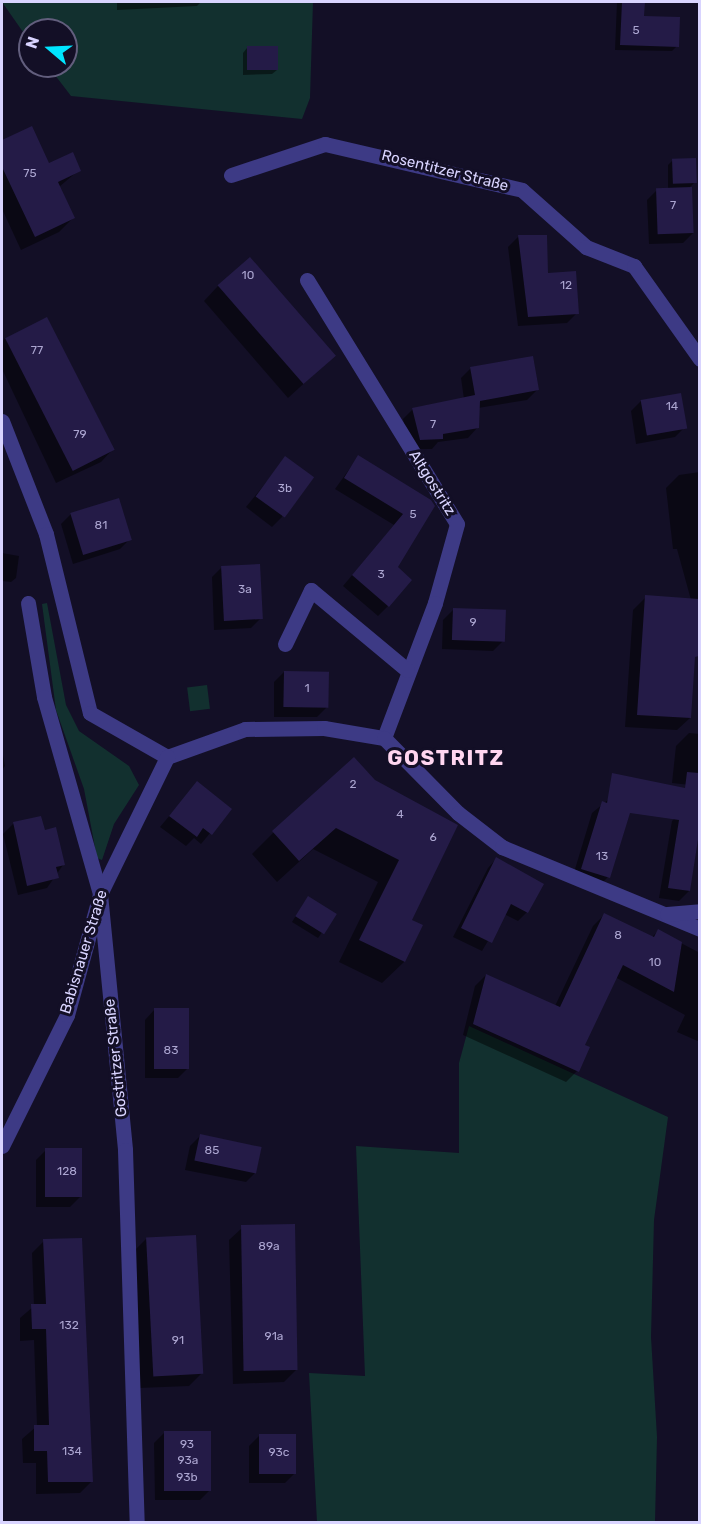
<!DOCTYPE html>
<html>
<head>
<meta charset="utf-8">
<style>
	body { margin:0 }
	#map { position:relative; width:701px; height:1524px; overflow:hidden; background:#130f26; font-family:Rubik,sans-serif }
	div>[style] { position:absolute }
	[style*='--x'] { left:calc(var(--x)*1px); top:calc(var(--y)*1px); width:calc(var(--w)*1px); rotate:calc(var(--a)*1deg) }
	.green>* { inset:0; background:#12302f; transform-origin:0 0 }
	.shadow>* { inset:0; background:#0007 }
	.building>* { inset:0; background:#241b47; transform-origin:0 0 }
	.minor>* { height:15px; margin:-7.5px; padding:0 7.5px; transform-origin:7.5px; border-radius:7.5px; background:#3d3a85 }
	span { translate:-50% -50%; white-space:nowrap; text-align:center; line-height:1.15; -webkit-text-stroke:6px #130f26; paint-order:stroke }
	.number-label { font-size:12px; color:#aca6d1 }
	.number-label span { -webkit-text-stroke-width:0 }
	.street-label { font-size:15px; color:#d9d4ff }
	.district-label { font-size:21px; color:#ffd6f0; font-weight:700; letter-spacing:1.5px }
	.frame { position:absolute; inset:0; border:3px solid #d9d4ff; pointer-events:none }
	.north { position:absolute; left:18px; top:18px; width:60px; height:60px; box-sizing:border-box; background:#130f26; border:2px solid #625e7d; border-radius:50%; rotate:289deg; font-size:16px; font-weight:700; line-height:24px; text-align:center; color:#d9d4ff }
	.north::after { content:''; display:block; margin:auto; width:21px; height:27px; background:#00e5ff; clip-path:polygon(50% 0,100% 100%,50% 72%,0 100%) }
</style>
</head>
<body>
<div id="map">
	<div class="green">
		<i style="clip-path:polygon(2px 2px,313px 2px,310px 98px,302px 119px,71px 96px,48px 66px,66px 66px,66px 30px,30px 30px,30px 42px)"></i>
		<i style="clip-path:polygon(47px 603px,66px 705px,79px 731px,129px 766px,139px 785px,114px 824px,102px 860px,97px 858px,84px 789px,56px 710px,42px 604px)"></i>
		<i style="left:207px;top:685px;width:24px;height:20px;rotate:83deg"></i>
		<i style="clip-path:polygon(469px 1026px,668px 1117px,654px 1220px,651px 1337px,657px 1437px,655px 1522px,317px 1522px,309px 1373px,365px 1376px,356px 1146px,459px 1153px,459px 1063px)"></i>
	</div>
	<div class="shadow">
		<i style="clip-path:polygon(117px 2px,201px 2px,197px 6px,117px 10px)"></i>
		<i style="clip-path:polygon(617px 2px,643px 2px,643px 17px,677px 46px,672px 51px,615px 50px)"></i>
		<i style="clip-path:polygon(247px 48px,277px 70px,272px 74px,243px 75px,243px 53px)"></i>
		<i style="clip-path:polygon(31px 128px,48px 165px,79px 170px,59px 187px,73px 218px,59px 232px,21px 250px,2px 209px,2px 141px)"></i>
		<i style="clip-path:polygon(673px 160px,695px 182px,690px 187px,693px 233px,683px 243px,649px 244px,647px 200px,657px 190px,668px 189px,668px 165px)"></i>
		<i style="clip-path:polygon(518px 237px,577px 313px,567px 323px,518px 326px,508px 247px)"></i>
		<i style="clip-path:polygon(218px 286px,334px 356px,288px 398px,204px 301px)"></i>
		<i style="clip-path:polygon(5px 338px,113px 449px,101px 462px,56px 483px,2px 369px,2px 342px)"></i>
		<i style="clip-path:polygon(471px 368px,537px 390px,527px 400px,478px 408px,478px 427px,468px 438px,438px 442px,432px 449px,410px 449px,403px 419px,413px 409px,464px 399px,461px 378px)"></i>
		<i style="clip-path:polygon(641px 401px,685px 427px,675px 437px,636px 444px,631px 411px)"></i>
		<i style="clip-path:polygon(358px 457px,429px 501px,396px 568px,388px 606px,378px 616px,343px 586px,394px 525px,335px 489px)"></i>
		<i style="clip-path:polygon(286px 458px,282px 517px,272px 527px,246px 507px)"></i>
		<i style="clip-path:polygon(700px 472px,700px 630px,696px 631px,690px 718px,677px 730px,625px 727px,633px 610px,646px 597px,691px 600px,677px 549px,673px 549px,666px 488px,679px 475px)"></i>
		<i style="clip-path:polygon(71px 514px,130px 539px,120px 549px,73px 564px,61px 524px)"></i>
		<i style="clip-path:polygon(2px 553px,19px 556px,16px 578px,11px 582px,2px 581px)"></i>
		<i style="clip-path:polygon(222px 567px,261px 618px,251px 628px,214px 630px,212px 577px)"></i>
		<i style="clip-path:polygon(453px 610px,503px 641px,493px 651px,442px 649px,443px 620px)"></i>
		<i style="clip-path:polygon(284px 672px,327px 707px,317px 717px,274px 717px,274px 682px)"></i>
		<i style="clip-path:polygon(689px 733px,700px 734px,700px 786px,672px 783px,676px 746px)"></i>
		<i style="clip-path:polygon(2px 750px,5px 766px,2px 770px)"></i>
		<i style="clip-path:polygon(374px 781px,456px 826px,410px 921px,421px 926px,404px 962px,382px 983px,339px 962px,378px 882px,313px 849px,277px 882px,252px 854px,274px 832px)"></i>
		<i style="clip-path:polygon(197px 783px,230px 809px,201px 844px,194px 838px,186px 846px,160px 827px)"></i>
		<i style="clip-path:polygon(609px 799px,608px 877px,598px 887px,572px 879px,592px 813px)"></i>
		<i style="clip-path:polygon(682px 811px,700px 814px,700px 825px,689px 891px,679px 901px,659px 898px,672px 821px)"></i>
		<i style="clip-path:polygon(13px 824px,44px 832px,63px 865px,47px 888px,18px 895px,3px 834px)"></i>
		<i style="clip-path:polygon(496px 859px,527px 912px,518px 921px,504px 914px,482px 951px,453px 937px,488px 868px)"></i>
		<i style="clip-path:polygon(304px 903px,335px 914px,318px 938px,292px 922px)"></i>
		<i style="clip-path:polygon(604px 915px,652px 937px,658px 931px,700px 953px,700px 1042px,677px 1032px,685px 1015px,615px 977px,583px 1045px,577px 1071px,566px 1082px,463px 1035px,475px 986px,486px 975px,555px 1006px,593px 926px)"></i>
		<i style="clip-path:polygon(155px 1009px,188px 1068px,178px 1078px,145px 1078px,145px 1020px)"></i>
		<i style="clip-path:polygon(200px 1136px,256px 1172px,246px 1182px,185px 1170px,190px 1146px)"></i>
		<i style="clip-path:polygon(46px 1150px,80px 1197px,70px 1207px,36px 1207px,36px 1160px)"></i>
		<i style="clip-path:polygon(242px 1228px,296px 1370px,284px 1382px,233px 1384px,229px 1240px)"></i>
		<i style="clip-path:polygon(147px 1238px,201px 1374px,189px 1386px,139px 1388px,134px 1251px)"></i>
		<i style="clip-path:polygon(44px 1241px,92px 1481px,80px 1493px,36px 1494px,36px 1463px,23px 1463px,22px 1439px,37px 1426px,34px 1340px,20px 1341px,20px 1318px,34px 1306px,32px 1253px)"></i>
		<i style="clip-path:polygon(164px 1433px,210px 1490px,200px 1500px,155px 1500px,154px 1443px)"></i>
		<i style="clip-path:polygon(259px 1436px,295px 1473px,285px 1483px,249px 1483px,249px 1446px)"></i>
	</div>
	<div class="building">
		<i style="clip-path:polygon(622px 2px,645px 2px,644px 16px,680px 17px,679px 47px,620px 45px)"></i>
		<i style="left:278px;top:46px;width:24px;height:31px;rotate:90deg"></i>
		<i style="clip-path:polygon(32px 126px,49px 163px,73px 152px,81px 171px,58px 182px,75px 218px,35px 237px,2px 167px,2px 140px)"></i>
		<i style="left:696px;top:158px;width:25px;height:24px;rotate:88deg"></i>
		<i style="left:692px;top:187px;width:46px;height:36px;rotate:88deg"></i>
		<i style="clip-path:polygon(518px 235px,547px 235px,548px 273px,576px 271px,579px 314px,528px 317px)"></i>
		<i style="left:250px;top:257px;width:131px;height:43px;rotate:49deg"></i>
		<i style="left:47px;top:317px;width:149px;height:47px;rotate:63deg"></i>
		<i style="clip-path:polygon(533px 356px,539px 390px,480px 401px,479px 428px,443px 434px,443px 439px,420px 440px,412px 408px,475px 395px,470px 367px)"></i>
		<i style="left:681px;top:393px;width:36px;height:41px;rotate:80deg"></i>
		<i style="clip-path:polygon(358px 455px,431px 500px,435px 506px,398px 567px,412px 580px,389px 607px,352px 575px,403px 514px,344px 478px)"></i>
		<i style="left:285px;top:456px;width:36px;height:50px;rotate:36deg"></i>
		<i style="left:119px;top:498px;width:44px;height:51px;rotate:73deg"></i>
		<i style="left:260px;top:564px;width:55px;height:39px;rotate:87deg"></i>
		<i style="clip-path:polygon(645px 595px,699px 599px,699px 656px,695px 657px,691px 718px,637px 715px)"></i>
		<i style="left:453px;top:608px;width:53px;height:32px;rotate:2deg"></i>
		<i style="left:284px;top:671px;width:45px;height:36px;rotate:1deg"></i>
		<i style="clip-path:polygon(354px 757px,375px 780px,458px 825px,412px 920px,423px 925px,405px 962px,359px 940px,399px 860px,336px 828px,299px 861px,272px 831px)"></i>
		<i style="clip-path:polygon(687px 772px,699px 773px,699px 833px,690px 891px,668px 888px,679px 820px,630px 813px,610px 878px,581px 869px,602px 801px,607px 803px,612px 773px,685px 788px)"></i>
		<i style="clip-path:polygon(197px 781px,232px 809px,212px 835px,203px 828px,197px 837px,169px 816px)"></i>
		<i style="clip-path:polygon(41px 816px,45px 830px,56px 827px,65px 865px,56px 867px,59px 878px,27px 886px,13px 822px)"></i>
		<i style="clip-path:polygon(496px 857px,544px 884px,528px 913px,511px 904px,492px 943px,461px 928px)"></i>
		<i style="left:308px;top:896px;width:34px;height:24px;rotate:32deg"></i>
		<i style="clip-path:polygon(604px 913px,654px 937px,658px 929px,682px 942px,674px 992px,623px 965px,585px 1045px,590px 1047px,579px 1072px,473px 1024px,486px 974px,560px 1007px)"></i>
		<i style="left:154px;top:1008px;width:35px;height:61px"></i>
		<i style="left:200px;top:1134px;width:63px;height:27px;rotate:12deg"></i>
		<i style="left:45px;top:1148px;width:37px;height:49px"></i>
		<i style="left:295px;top:1224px;width:146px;height:54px;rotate:89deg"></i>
		<i style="left:196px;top:1235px;width:139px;height:50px;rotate:87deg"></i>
		<i style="clip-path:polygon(82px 1238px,93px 1482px,48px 1482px,47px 1451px,34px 1451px,34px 1425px,49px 1425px,46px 1329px,32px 1329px,31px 1304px,46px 1304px,43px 1239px)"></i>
		<i style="left:164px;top:1431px;width:47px;height:60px"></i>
		<i style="left:259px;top:1434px;width:37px;height:40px"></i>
	</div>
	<div class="minor">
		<i style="--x:231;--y:175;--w:99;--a:-18.3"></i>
		<i style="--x:325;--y:144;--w:202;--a:13.1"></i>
		<i style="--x:522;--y:190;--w:86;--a:41.7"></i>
		<i style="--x:586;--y:247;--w:52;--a:21.6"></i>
		<i style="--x:634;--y:266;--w:114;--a:54.6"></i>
		<i style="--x:307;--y:280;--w:286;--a:58.4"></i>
		<i style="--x:457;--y:524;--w:82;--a:105.6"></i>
		<i style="--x:435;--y:603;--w:144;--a:110.7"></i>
		<i style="--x:2;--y:421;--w:121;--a:68.7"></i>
		<i style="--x:46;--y:534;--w:184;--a:76.2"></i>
		<i style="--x:90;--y:713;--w:89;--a:29.7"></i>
		<i style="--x:167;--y:757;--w:83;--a:-19.7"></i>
		<i style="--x:245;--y:729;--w:79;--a:-0.7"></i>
		<i style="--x:324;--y:728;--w:61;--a:9.5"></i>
		<i style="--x:384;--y:738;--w:105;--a:45.4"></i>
		<i style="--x:458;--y:813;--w:56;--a:37.7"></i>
		<i style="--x:502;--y:847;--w:214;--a:22.5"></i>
		<i style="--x:28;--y:603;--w:95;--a:80.3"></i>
		<i style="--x:44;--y:697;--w:205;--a:74.1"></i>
		<i style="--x:100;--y:894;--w:257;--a:84.4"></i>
		<i style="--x:125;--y:1150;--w:372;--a:88.2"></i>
		<i style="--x:285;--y:644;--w:60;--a:-64.3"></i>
		<i style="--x:311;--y:590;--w:125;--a:39.8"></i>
		<i style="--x:667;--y:914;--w:33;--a:-5"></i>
		<i style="--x:2;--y:1146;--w:146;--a:-63.6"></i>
		<i style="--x:67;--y:1015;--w:125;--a:-74.7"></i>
		<i style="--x:100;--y:894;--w:153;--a:-63.9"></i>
	</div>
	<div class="number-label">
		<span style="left:636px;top:31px">5</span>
		<span style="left:30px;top:174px">75</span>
		<span style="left:673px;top:206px">7</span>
		<span style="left:248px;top:276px">10</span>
		<span style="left:566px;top:286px">12</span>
		<span style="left:37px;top:351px">77</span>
		<span style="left:672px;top:407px">14</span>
		<span style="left:433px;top:425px">7</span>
		<span style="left:80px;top:435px">79</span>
		<span style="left:285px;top:489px">3b</span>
		<span style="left:413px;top:515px">5</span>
		<span style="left:101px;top:526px">81</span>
		<span style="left:381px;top:575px">3</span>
		<span style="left:245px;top:590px">3a</span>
		<span style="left:473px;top:623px">9</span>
		<span style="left:307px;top:689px">1</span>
		<span style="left:353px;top:785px">2</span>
		<span style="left:400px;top:815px">4</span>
		<span style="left:433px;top:838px">6</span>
		<span style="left:602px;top:857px">13</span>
		<span style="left:618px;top:936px">8</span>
		<span style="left:655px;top:963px">10</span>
		<span style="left:171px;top:1051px">83</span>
		<span style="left:212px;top:1151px">85</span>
		<span style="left:67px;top:1172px">128</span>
		<span style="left:269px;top:1247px">89a</span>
		<span style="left:69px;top:1326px">132</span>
		<span style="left:274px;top:1337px">91a</span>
		<span style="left:178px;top:1341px">91</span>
		<span style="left:187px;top:1445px">93</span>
		<span style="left:72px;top:1452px">134</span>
		<span style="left:279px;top:1453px">93c</span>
		<span style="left:188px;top:1461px">93a</span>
		<span style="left:187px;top:1478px">93b</span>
	</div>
	<div class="street-label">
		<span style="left:445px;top:171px;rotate:14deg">Rosentitzer Straße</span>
		<span style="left:432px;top:483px;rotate:58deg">Altgostritz</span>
		<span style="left:84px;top:952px;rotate:-73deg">Babisnauer Straße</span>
		<span style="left:116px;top:1058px;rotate:-96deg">Gostritzer Straße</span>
	</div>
	<div class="district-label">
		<span style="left:446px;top:758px">GOSTRITZ</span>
	</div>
	<div class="frame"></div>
	<div class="north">N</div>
</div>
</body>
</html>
